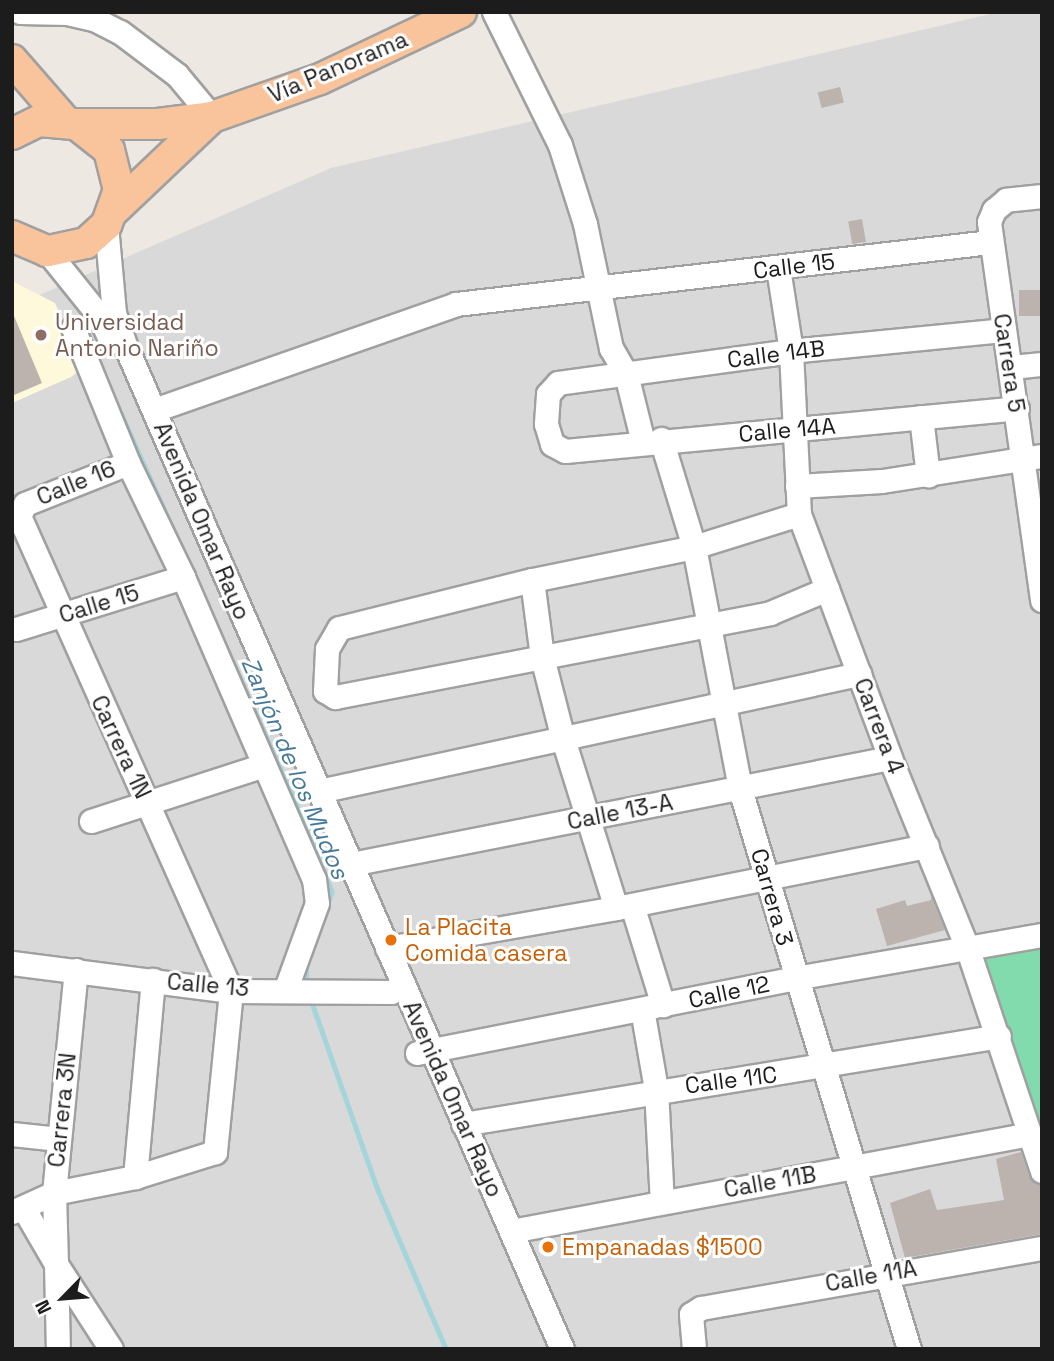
<!DOCTYPE html>
<html>
<head>
<meta charset="utf-8">
<style>
	body { margin:0 }
	#map { position:relative; width:1054px; height:1361px; overflow:hidden; background:#ede8e2; font-family:"Space Grotesk",sans-serif }
	div>[style] { position:absolute }
	[style*='--x'] { left:calc(var(--x)*1px); top:calc(var(--y)*1px); width:calc(var(--w)*1px); rotate:calc(var(--a)*1deg) }
	.residential>* { inset:0; background:#dad9d9 }
	.education>* { inset:0; background:#fef9da }
	.pitch>* { inset:0; background:#81dbac }
	.stream>* { height:4.5px; margin:-2.25px; padding:0 2.25px; transform-origin:2.25px; border-radius:2.25px; background:#a3d5da }
	.building>* { inset:0; background:#bdb3ae; transform-origin:0 0 }
	.roads { filter:drop-shadow(2px 0 #a0a0a0) drop-shadow(-2px 0 #a0a0a0) drop-shadow(0 2px #a0a0a0) drop-shadow(0 -2px #a0a0a0) }
	.minor>* { height:23px; margin:-11.5px; padding:0 11.5px; transform-origin:11.5px; border-radius:11.5px; background:#fff }
	.major>* { height:30px; margin:-15px; padding:0 15px; transform-origin:15px; border-radius:15px; background:#f9c49b }
	.dots>* { width:19px; height:19px; translate:-50% -50%; box-sizing:border-box; border:4px solid #fff; border-radius:50% }
	span { translate:-50% -50%; white-space:nowrap; text-align:center; line-height:1.15; -webkit-text-stroke:6px #fff; paint-order:stroke }
	.street-label { font-size:23px; color:#1c1c1c }
	.education-label { font-size:23px; color:#785e54 }
	.left { translate:0 -50%; text-align:left }
	.food-label { font-size:23px; color:#c56008 }
	.water-label { font-size:24px; color:#467a99; font-style:italic }
	.frame { position:absolute; inset:0; border:14px solid #1c1c1c; pointer-events:none }
	.north { position:absolute; left:28px; top:1263px; width:70px; height:70px; -webkit-text-stroke:5px #fff; paint-order:stroke; rotate:245deg; font-size:19px; font-weight:700; line-height:28px; text-align:center; color:#1c1c1c }
	.north::after { content:''; display:block; margin:auto; width:24px; height:32px; background:#1c1c1c; clip-path:polygon(50% 0,100% 100%,50% 72%,0 100%) }
</style>
</head>
<body>
<div id="map">
	<div class="residential">
		<i style="clip-path:polygon(999px 12px,1042px 12px,1042px 1349px,12px 1349px,12px 307px,331px 168px)"></i>
	</div>
	<div class="education">
		<i style="clip-path:polygon(12px 281px,55px 303px,84px 367px,71px 377px,12px 403px)"></i>
	</div>
	<div class="pitch">
		<i style="clip-path:polygon(1042px 935px,1042px 1171px,968px 950px)"></i>
	</div>
	<div class="stream">
		<i style="--x:110;--y:389;--w:194;--a:65.7"></i>
		<i style="--x:199;--y:586;--w:269;--a:65.9"></i>
		<i style="--x:309;--y:832;--w:64;--a:69"></i>
		<i style="--x:332;--y:892;--w:18;--a:109"></i>
		<i style="--x:306;--y:963;--w:22;--a:87"></i>
		<i style="--x:310;--y:997;--w:205;--a:70.6"></i>
		<i style="--x:378;--y:1190;--w:173;--a:66.8"></i>
	</div>
	<div class="building">
		<i style="left:840px;top:87px;width:16px;height:23px;rotate:76deg"></i>
		<i style="left:862px;top:219px;width:23px;height:14px;rotate:80deg"></i>
		<i style="left:1042px;top:290px;width:26px;height:23px;rotate:90deg"></i>
		<i style="clip-path:polygon(12px 311px,42px 383px,12px 396px)"></i>
		<i style="clip-path:polygon(931px 896px,945px 930px,887px 946px,876px 909px,905px 900px,907px 906px,931px 900px)"></i>
		<i style="clip-path:polygon(1021px 1152px,1029px 1176px,1042px 1187px,1042px 1234px,905px 1258px,890px 1203px,930px 1189px,937px 1210px,1004px 1200px,996px 1159px)"></i>
	</div>
	<div class="roads">
		<div class="minor">
			<i style="--x:20;--y:12;--w:47;--a:1.2"></i>
			<i style="--x:67;--y:13;--w:28;--a:13"></i>
			<i style="--x:94;--y:19;--w:29;--a:27"></i>
			<i style="--x:120;--y:32;--w:71;--a:37"></i>
			<i style="--x:177;--y:75;--w:55;--a:50.2"></i>
			<i style="--x:494;--y:12;--w:148;--a:63.6"></i>
			<i style="--x:560;--y:145;--w:83;--a:72.4"></i>
			<i style="--x:585;--y:224;--w:127;--a:78.2"></i>
			<i style="--x:611;--y:348;--w:30;--a:60"></i>
			<i style="--x:626;--y:374;--w:70;--a:76"></i>
			<i style="--x:1042;--y:196;--w:36;--a:174"></i>
			<i style="--x:1006;--y:200;--w:16;--a:140"></i>
			<i style="--x:994;--y:210;--w:13;--a:113"></i>
			<i style="--x:989;--y:222;--w:382;--a:82"></i>
			<i style="--x:106;--y:225;--w:88;--a:84.8"></i>
			<i style="--x:114;--y:313;--w:36;--a:71"></i>
			<i style="--x:126;--y:347;--w:1093;--a:66.48"></i>
			<i style="--x:47;--y:251;--w:85;--a:51.2"></i>
			<i style="--x:100;--y:317;--w:27;--a:66"></i>
			<i style="--x:778;--y:268;--w:84;--a:81.1"></i>
			<i style="--x:791;--y:351;--w:163;--a:87.2"></i>
			<i style="--x:799;--y:514;--w:260;--a:69.5"></i>
			<i style="--x:890;--y:758;--w:207;--a:67.9"></i>
			<i style="--x:968;--y:950;--w:233;--a:71.5"></i>
			<i style="--x:73;--y:328;--w:146;--a:67.8"></i>
			<i style="--x:128;--y:463;--w:127;--a:64.2"></i>
			<i style="--x:183;--y:577;--w:329;--a:66.6"></i>
			<i style="--x:314;--y:879;--w:24;--a:83"></i>
			<i style="--x:317;--y:903;--w:90;--a:110"></i>
			<i style="--x:1004;--y:330;--w:214;--a:174.4"></i>
			<i style="--x:791;--y:351;--w:235;--a:172.2"></i>
			<i style="--x:558;--y:383;--w:15;--a:132"></i>
			<i style="--x:548;--y:394;--w:30;--a:94"></i>
			<i style="--x:546;--y:424;--w:21;--a:73"></i>
			<i style="--x:552;--y:444;--w:15;--a:28"></i>
			<i style="--x:565;--y:451;--w:454;--a:-5.4"></i>
			<i style="--x:1012;--y:367;--w:30;--a:-6"></i>
			<i style="--x:154;--y:410;--w:320;--a:-19.3"></i>
			<i style="--x:456;--y:304;--w:538;--a:-6.62"></i>
			<i style="--x:921;--y:417;--w:59;--a:83.2"></i>
			<i style="--x:661;--y:439;--w:113;--a:73"></i>
			<i style="--x:694;--y:547;--w:246;--a:79.2"></i>
			<i style="--x:740;--y:789;--w:585;--a:73.21"></i>
			<i style="--x:128;--y:463;--w:111;--a:158.3"></i>
			<i style="--x:25;--y:504;--w:13;--a:117"></i>
			<i style="--x:19;--y:516;--w:520;--a:65.95"></i>
			<i style="--x:231;--y:991;--w:162;--a:95.7"></i>
			<i style="--x:215;--y:1152;--w:84;--a:162.6"></i>
			<i style="--x:797;--y:486;--w:85;--a:-3.4"></i>
			<i style="--x:882;--y:481;--w:162;--a:-8.9"></i>
			<i style="--x:799;--y:514;--w:110;--a:162.6"></i>
			<i style="--x:694;--y:547;--w:165;--a:168.5"></i>
			<i style="--x:532;--y:580;--w:199;--a:166"></i>
			<i style="--x:339;--y:628;--w:24;--a:120"></i>
			<i style="--x:327;--y:649;--w:42;--a:92.7"></i>
			<i style="--x:325;--y:691;--w:12;--a:31"></i>
			<i style="--x:335;--y:697;--w:443;--a:-10.9"></i>
			<i style="--x:770;--y:613;--w:62;--a:-22.8"></i>
			<i style="--x:532;--y:580;--w:78;--a:82.6"></i>
			<i style="--x:542;--y:657;--w:85;--a:75.6"></i>
			<i style="--x:563;--y:739;--w:177;--a:72.6"></i>
			<i style="--x:16;--y:629;--w:175;--a:-17.3"></i>
			<i style="--x:319;--y:791;--w:553;--a:-12.23"></i>
			<i style="--x:91;--y:821;--w:182;--a:-17.9"></i>
			<i style="--x:351;--y:864;--w:549;--a:-11.13"></i>
			<i style="--x:632;--y:905;--w:105;--a:72.8"></i>
			<i style="--x:387;--y:948;--w:232;--a:-9.9"></i>
			<i style="--x:616;--y:908;--w:317;--a:-11.3"></i>
			<i style="--x:12;--y:963;--w:221;--a:7.3"></i>
			<i style="--x:231;--y:991;--w:160;--a:0.4"></i>
			<i style="--x:391;--y:992;--w:13;--a:-27"></i>
			<i style="--x:642;--y:1009;--w:81;--a:80.1"></i>
			<i style="--x:656;--y:1089;--w:113;--a:87"></i>
			<i style="--x:417;--y:1053;--w:385;--a:-11.2"></i>
			<i style="--x:795;--y:978;--w:251;--a:-9.9"></i>
			<i style="--x:463;--y:1124;--w:543;--a:-9.32"></i>
			<i style="--x:12;--y:1134;--w:47;--a:6.1"></i>
			<i style="--x:24;--y:1209;--w:64;--a:59.8"></i>
			<i style="--x:56;--y:1264;--w:85;--a:88.7"></i>
			<i style="--x:12;--y:1212;--w:46;--a:-24.3"></i>
			<i style="--x:54;--y:1193;--w:224;--a:-84.4"></i>
			<i style="--x:511;--y:1231;--w:528;--a:-10.59"></i>
			<i style="--x:111;--y:1349;--w:101;--a:-122.9"></i>
			<i style="--x:56;--y:1264;--w:71;--a:-91.6"></i>
			<i style="--x:54;--y:1193;--w:83;--a:-11.2"></i>
			<i style="--x:135;--y:1177;--w:198;--a:-84.8"></i>
			<i style="--x:694;--y:1349;--w:35;--a:-95"></i>
			<i style="--x:691;--y:1314;--w:12;--a:-31"></i>
			<i style="--x:701;--y:1308;--w:346;--a:-10"></i>
		</div>
		<div class="major">
			<i style="--x:12;--y:60;--w:81;--a:49"></i>
			<i style="--x:76;--y:124;--w:82;--a:0"></i>
			<i style="--x:158;--y:124;--w:54;--a:-7.4"></i>
			<i style="--x:212;--y:117;--w:114;--a:-19.4"></i>
			<i style="--x:320;--y:79;--w:156;--a:-25.4"></i>
			<i style="--x:12;--y:134;--w:30;--a:-26"></i>
			<i style="--x:39;--y:121;--w:37;--a:5"></i>
			<i style="--x:76;--y:124;--w:42;--a:38.2"></i>
			<i style="--x:109;--y:150;--w:41;--a:76"></i>
			<i style="--x:119;--y:190;--w:37;--a:110"></i>
			<i style="--x:106;--y:225;--w:27;--a:138"></i>
			<i style="--x:86;--y:243;--w:40;--a:168"></i>
			<i style="--x:47;--y:251;--w:38;--a:-157"></i>
			<i style="--x:114;--y:210;--w:135;--a:-43.5"></i>
		</div>
	</div>
	<div class="dots">
		<i style="left:41px;top:335px;background:#8d6e63"></i>
		<i style="left:391px;top:940px;background:#e8710a"></i>
		<i style="left:548px;top:1247px;background:#e8710a"></i>
	</div>
	<div class="street-label">
		<span style="left:338px;top:67px;rotate:-23deg">Vía Panorama</span>
		<span style="left:794px;top:266px;rotate:-7deg">Calle 15</span>
		<span style="left:776px;top:354px;rotate:-7deg">Calle 14B</span>
		<span style="left:1009px;top:363px;rotate:81deg">Carrera 5</span>
		<span style="left:787px;top:430px;rotate:-5deg">Calle 14A</span>
		<span style="left:76px;top:483px;rotate:-22deg">Calle 16</span>
		<span style="left:202px;top:521px;rotate:67deg">Avenida Omar Rayo</span>
		<span style="left:99px;top:604px;rotate:-17deg">Calle 15</span>
		<span style="left:879px;top:726px;rotate:69deg">Carrera 4</span>
		<span style="left:121px;top:747px;rotate:65deg">Carrera 1N</span>
		<span style="left:620px;top:812px;rotate:-11deg">Calle 13-A</span>
		<span style="left:772px;top:897px;rotate:74deg">Carrera 3</span>
		<span style="left:208px;top:985px;rotate:5deg">Calle 13</span>
		<span style="left:729px;top:992px;rotate:-12deg">Calle 12</span>
		<span style="left:731px;top:1080px;rotate:-7deg">Calle 11C</span>
		<span style="left:453px;top:1099px;rotate:66deg">Avenida Omar Rayo</span>
		<span style="left:62px;top:1110px;rotate:-84deg">Carrera 3N</span>
		<span style="left:770px;top:1182px;rotate:-10deg">Calle 11B</span>
		<span style="left:871px;top:1276px;rotate:-10deg">Calle 11A</span>
	</div>
	<div class="education-label">
		<span class="left" style="left:55px;top:335px">Universidad<br>Antonio Nariño</span>
	</div>
	<div class="food-label">
		<span class="left" style="left:405px;top:940px">La Placita<br>Comida casera</span>
		<span class="left" style="left:562px;top:1247px">Empanadas $1500</span>
	</div>
	<div class="water-label">
		<span style="left:295px;top:768px;rotate:67deg">Zanjón de los Mudos</span>
	</div>
	<div class="frame"></div>
	<div class="north">N</div>
</div>
</body>
</html>
